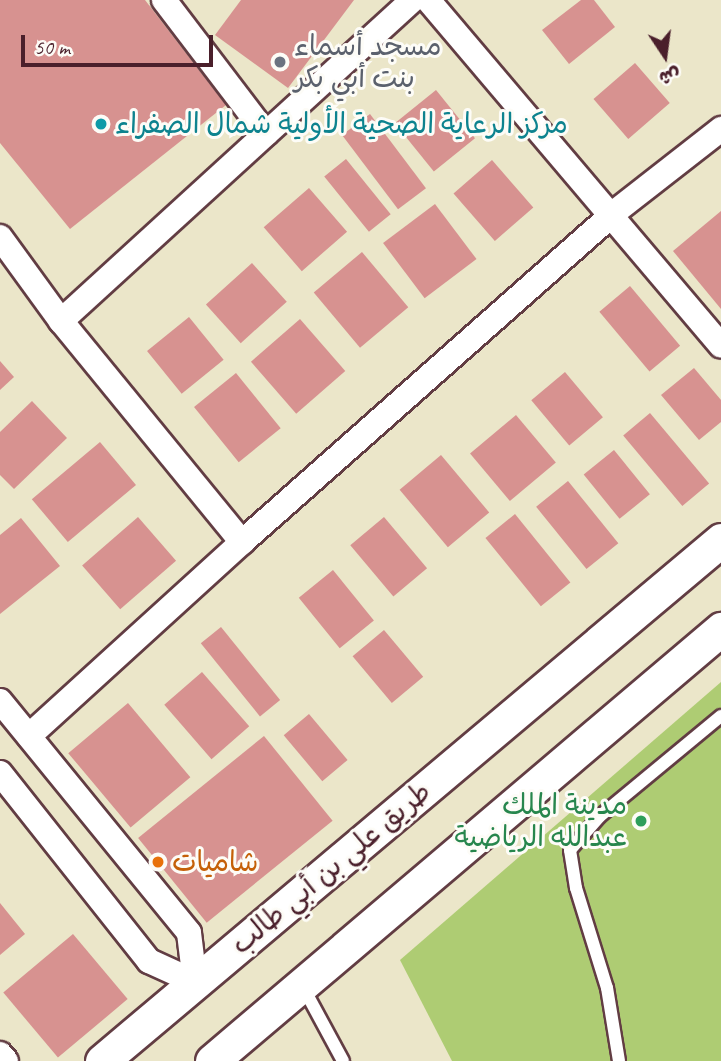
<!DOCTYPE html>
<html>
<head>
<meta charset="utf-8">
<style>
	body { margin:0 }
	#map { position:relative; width:721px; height:1061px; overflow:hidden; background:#ebe6c9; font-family:Caveat,"Playpen Sans Arabic",sans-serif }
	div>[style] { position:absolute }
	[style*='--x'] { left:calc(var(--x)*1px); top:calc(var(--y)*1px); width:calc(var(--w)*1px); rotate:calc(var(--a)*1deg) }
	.green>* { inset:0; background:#aecc73 }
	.building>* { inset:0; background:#d79290; transform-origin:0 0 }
	.roads { filter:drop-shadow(2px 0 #623d43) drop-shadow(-2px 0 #623d43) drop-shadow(0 2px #623d43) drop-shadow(0 -2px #623d43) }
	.lane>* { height:12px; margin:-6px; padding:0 6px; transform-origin:6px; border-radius:6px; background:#fff }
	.street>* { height:24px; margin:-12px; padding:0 12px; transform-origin:12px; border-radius:12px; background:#fff }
	.secondary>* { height:33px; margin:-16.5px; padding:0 16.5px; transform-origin:16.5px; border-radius:16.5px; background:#fff }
	.dots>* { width:19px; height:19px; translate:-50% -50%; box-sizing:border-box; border:4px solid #fdfcf7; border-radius:50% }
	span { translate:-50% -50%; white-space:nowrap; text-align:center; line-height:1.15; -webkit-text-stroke:6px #fdfcf7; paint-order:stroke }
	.worship-label { font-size:28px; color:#5b616d }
	.left { translate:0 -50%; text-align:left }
	.culture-label { font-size:28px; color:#0d838f }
	.leisure-label { font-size:28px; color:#27864d }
	.right { translate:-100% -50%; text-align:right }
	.food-label { font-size:28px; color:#c56008 }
	.street-label { font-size:28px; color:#4a1f2b }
	.north { position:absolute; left:630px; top:21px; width:70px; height:70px; -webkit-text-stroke:5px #fdfcf7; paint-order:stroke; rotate:167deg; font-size:19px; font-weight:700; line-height:28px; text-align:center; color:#4a1f2b }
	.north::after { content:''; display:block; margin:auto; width:24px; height:32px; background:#4a1f2b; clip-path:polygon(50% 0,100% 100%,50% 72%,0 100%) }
	.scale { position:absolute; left:21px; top:35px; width:192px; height:32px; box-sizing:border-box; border:4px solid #4a1f2b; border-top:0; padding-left:9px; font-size:21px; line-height:24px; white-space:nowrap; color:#4a1f2b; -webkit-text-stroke:5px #fdfcf7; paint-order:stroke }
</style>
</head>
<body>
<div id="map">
	<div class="green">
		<i style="clip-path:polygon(721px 682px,721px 1061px,452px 1061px,400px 960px)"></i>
	</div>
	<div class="building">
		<i style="clip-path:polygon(0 0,145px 0,226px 105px,70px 229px,0 143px)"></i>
		<i style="clip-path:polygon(241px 0,354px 0,288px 88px,215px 35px)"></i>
		<i style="clip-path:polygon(581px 0,594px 0,615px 27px,569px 64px,542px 30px)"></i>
		<i style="left:635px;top:63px;width:53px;height:55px;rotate:49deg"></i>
		<i style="left:436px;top:90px;width:62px;height:53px;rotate:51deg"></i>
		<i style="left:370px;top:114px;width:93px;height:35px;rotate:53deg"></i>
		<i style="left:346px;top:159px;width:71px;height:28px;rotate:51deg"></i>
		<i style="left:492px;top:160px;width:63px;height:51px;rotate:49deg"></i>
		<i style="left:309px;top:188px;width:58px;height:60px;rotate:49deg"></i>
		<i style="left:435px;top:204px;width:69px;height:65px;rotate:53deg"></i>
		<i style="clip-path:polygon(721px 211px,721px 309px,673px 251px)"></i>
		<i style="left:362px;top:252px;width:72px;height:63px;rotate:50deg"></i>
		<i style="left:252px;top:263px;width:52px;height:62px;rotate:48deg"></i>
		<i style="left:630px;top:286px;width:78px;height:40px;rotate:50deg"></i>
		<i style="left:189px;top:317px;width:55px;height:54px;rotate:51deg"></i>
		<i style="left:300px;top:319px;width:69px;height:65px;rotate:49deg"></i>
		<i style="clip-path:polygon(0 361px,14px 377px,0 390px)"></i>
		<i style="clip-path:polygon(694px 368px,721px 400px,721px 422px,699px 440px,661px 395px)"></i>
		<i style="left:565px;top:372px;width:59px;height:44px;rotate:50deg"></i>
		<i style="left:236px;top:373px;width:71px;height:54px;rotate:51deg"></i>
		<i style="clip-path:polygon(32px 401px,67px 438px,14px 489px,0 475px,0 432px)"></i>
		<i style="left:650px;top:413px;width:92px;height:35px;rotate:50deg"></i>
		<i style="left:516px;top:415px;width:62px;height:60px;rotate:50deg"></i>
		<i style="left:100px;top:442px;width:56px;height:89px;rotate:50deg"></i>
		<i style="left:614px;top:450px;width:57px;height:39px;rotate:51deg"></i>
		<i style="left:441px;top:455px;width:75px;height:54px;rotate:50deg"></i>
		<i style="left:568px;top:481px;width:80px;height:41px;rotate:51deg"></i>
		<i style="left:515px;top:514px;width:88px;height:38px;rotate:51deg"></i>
		<i style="left:138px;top:517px;width:58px;height:74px;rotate:49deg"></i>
		<i style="left:384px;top:517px;width:67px;height:44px;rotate:50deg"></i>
		<i style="clip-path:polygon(21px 518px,60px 566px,0 614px,0 535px)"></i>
		<i style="left:333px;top:570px;width:65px;height:44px;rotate:51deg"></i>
		<i style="left:221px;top:627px;width:94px;height:26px;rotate:51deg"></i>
		<i style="left:384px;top:630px;width:61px;height:41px;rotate:50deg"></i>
		<i style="left:202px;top:672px;width:72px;height:50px;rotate:49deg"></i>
		<i style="left:128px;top:703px;width:97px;height:78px;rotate:50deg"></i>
		<i style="left:309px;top:714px;width:60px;height:33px;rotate:50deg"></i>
		<i style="left:264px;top:736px;width:109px;height:162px;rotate:51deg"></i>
		<i style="clip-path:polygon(0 903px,25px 934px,0 955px)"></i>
		<i style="left:73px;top:934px;width:85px;height:91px;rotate:50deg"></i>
	</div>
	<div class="roads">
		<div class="lane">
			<i style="--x:303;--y:987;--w:84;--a:61.6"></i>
			<i style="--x:619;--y:1061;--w:74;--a:-99.3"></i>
			<i style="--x:607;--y:988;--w:105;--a:-107.2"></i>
			<i style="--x:576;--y:888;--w:38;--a:-99"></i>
			<i style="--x:570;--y:850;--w:45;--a:-48.6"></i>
			<i style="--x:600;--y:816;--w:157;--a:-39.6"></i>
		</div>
		<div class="street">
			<i style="--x:164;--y:0;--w:168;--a:52.7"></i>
			<i style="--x:428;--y:0;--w:453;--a:49.7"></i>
			<i style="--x:0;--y:237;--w:104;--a:54"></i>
			<i style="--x:61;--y:321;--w:286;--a:50.7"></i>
			<i style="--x:61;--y:321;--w:476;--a:-42.4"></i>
			<i style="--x:0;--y:701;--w:299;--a:50.8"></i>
			<i style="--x:189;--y:933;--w:49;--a:83"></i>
			<i style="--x:29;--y:736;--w:288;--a:-42.3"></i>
			<i style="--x:242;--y:542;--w:493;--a:-41.5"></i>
			<i style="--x:611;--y:215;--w:140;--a:-38"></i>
			<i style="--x:0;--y:773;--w:240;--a:51.6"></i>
			<i style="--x:149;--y:961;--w:51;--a:24.5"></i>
			<i style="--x:0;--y:1054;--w:9;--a:49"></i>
		</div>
		<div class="secondary">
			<i style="--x:102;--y:1061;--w:809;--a:-40.09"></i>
			<i style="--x:212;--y:1061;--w:668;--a:-40.32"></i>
		</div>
	</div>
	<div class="dots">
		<i style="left:280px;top:62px;background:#6b7280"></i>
		<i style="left:101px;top:124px;background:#0f9aa8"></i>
		<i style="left:641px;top:821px;background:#2e9e5b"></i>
		<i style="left:158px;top:862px;background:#e8710a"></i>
	</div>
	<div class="worship-label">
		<span class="left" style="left:294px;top:62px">مسجد أسماء<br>بنت أبي بكر</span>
	</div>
	<div class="culture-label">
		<span class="left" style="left:115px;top:124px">مركز الرعاية الصحية الأولية شمال الصفراء</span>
	</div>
	<div class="leisure-label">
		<span class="right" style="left:627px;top:821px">مدينة الملك<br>عبدالله الرياضية</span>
	</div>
	<div class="food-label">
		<span class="left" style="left:172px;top:862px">شاميات</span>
	</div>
	<div class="street-label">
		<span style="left:331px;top:868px;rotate:-40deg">طريق علي بن أبي طالب</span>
	</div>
	<div class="north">ش</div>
	<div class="scale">50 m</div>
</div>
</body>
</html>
